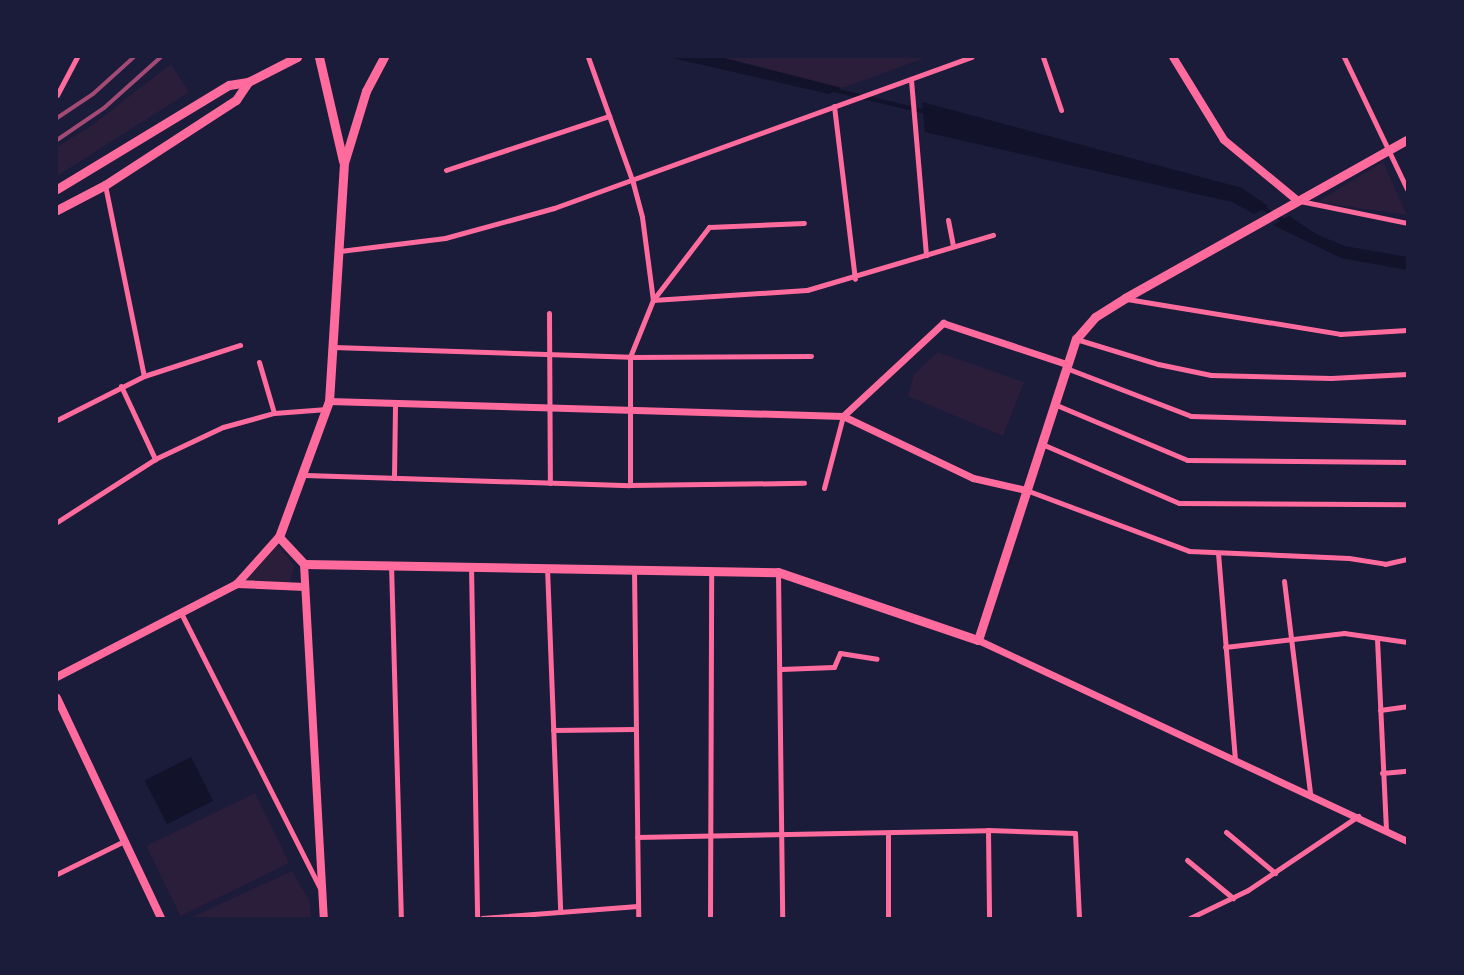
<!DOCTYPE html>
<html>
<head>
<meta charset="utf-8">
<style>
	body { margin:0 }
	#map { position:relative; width:1464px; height:975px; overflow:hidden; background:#1b1b3a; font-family:Lato,sans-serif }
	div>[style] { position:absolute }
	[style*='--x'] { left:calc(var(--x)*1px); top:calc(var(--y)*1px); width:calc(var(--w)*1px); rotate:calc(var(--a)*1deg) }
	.green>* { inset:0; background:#2a1e3b; transform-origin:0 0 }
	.water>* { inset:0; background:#12122b; transform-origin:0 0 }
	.stream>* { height:4px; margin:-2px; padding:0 2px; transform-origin:2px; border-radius:2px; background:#12122b }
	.minor>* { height:5px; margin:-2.5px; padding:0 2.5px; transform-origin:2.5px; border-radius:2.5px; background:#ff6b9d }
	.tertiary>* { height:7px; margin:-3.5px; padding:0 3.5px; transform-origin:3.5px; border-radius:3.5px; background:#ff6b9d }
	.secondary>* { height:8px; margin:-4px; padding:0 4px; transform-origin:4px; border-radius:4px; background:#ff6b9d }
	.primary>* { height:9px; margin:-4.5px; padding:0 4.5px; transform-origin:4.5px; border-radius:4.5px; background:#ff6b9d }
	.rail>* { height:4px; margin:-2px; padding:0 2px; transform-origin:2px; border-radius:2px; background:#a44b75 }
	span { translate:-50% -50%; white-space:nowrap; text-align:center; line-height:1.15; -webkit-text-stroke:4.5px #1b1b3a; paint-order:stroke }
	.frame { position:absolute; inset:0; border:58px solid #1b1b3a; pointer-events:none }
</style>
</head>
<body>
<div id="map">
	<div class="green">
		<i style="clip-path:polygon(721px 57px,927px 57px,843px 88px)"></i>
		<i style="clip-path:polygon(171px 64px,189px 92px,57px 176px,57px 147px,91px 126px)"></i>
		<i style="clip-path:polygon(1383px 162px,1407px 215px,1317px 202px)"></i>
		<i style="clip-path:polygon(938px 352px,1024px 382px,1003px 436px,908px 396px,914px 374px)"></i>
		<i style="clip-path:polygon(278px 545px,294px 565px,290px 584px,245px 581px)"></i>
		<i style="left:255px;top:793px;width:78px;height:121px;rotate:64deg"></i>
		<i style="clip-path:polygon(292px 871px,310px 902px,311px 918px,190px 918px)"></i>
	</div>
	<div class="water">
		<i style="clip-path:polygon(668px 57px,720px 57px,841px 88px,829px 94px)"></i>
		<i style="clip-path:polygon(922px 102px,1242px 188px,1268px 206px,1254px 214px,1232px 202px,925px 132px)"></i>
		<i style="clip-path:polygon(1289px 216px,1316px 234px,1344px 246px,1407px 257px,1407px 270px,1341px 258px,1273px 225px)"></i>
		<i style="left:191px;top:757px;width:49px;height:52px;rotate:63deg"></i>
	</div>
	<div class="stream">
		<i style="--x:834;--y:90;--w:95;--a:13.4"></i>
		<i style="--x:1261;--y:207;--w:29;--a:31"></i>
	</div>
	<div class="minor">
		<i style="--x:588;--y:57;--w:134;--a:70.3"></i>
		<i style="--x:633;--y:183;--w:35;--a:75"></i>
		<i style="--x:642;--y:217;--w:84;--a:82.5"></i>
		<i style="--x:653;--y:300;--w:61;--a:112"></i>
		<i style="--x:630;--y:357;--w:128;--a:90"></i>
		<i style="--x:1043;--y:57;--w:56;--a:71.2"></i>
		<i style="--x:1344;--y:57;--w:146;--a:64.5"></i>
		<i style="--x:911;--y:80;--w:176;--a:85.1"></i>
		<i style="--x:57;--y:95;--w:43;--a:-62.2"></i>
		<i style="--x:834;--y:106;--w:174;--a:83.1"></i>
		<i style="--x:446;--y:170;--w:172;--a:-18.3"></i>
		<i style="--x:105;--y:185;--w:195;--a:78.5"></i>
		<i style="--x:1300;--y:201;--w:109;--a:11.6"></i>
		<i style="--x:948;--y:220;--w:25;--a:79"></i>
		<i style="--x:340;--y:251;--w:106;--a:-7.1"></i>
		<i style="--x:445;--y:238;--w:113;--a:-15.4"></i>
		<i style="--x:554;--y:208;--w:444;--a:-19.9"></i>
		<i style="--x:1127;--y:299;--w:216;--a:9.3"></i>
		<i style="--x:1340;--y:334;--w:67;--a:-3.4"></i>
		<i style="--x:653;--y:300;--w:154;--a:-3.7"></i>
		<i style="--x:807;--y:290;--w:194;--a:-16.5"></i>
		<i style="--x:653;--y:300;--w:92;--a:-52.5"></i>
		<i style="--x:709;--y:227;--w:95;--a:-2.4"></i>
		<i style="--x:549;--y:313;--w:170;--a:89.7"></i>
		<i style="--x:1076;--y:339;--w:86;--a:17"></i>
		<i style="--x:1158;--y:364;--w:54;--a:11.7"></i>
		<i style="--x:1211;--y:375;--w:120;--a:1.4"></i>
		<i style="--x:1331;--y:378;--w:76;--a:-3"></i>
		<i style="--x:333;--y:347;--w:297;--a:1.9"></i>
		<i style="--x:630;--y:357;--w:181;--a:-0.3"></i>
		<i style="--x:259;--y:362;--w:53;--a:73.6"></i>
		<i style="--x:1066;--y:368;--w:134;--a:21"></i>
		<i style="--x:1191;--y:416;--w:216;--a:1.6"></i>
		<i style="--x:121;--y:386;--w:81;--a:65"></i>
		<i style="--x:1054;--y:404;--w:144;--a:22.8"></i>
		<i style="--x:1187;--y:460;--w:220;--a:0.5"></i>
		<i style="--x:57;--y:420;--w:97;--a:-26.8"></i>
		<i style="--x:144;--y:376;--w:101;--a:-17.9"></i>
		<i style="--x:1042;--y:444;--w:149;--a:23.3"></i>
		<i style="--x:1179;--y:503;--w:228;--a:0.3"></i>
		<i style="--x:305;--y:475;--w:325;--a:1.8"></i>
		<i style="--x:630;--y:485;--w:174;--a:-0.7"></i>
		<i style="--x:394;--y:478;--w:72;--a:-89.2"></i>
		<i style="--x:824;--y:488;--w:74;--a:-75.2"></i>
		<i style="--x:1026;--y:490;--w:174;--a:20.5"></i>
		<i style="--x:1189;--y:551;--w:160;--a:2.5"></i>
		<i style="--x:1349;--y:558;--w:36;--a:9"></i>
		<i style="--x:1385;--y:564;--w:23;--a:-13"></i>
		<i style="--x:57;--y:522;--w:117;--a:-32.7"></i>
		<i style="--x:155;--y:459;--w:75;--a:-25.2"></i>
		<i style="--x:223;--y:427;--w:53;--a:-15.4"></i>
		<i style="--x:274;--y:413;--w:53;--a:-4.3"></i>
		<i style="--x:1218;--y:553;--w:208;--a:85.3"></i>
		<i style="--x:391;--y:564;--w:354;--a:88.4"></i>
		<i style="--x:471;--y:566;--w:352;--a:89"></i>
		<i style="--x:547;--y:567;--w:345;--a:87.8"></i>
		<i style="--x:634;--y:569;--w:349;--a:89.3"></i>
		<i style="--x:778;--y:572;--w:346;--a:89.3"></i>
		<i style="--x:1284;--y:581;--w:215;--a:83"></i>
		<i style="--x:181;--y:613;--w:308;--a:63.2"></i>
		<i style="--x:1377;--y:639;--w:190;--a:87.3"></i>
		<i style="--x:1225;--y:647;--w:120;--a:-6.7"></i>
		<i style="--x:1344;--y:633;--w:64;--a:8.1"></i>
		<i style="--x:781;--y:669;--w:53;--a:-2.2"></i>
		<i style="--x:834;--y:667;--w:15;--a:-67"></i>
		<i style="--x:840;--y:653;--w:37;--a:9"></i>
		<i style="--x:1380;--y:710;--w:27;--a:-8"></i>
		<i style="--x:553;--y:730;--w:82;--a:-0.7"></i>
		<i style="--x:1382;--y:773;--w:25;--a:-5"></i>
		<i style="--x:988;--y:830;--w:88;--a:89.3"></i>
		<i style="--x:1226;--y:832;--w:64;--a:39.9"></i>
		<i style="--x:888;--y:833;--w:85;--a:90"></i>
		<i style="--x:637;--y:837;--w:351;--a:-1.1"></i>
		<i style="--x:988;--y:830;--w:87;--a:2"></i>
		<i style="--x:1075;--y:833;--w:85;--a:87.3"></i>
		<i style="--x:1187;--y:860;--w:60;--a:39.6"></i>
		<i style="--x:57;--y:874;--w:75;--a:-26.2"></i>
		<i style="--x:482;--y:918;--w:156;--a:-4.4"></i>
		<i style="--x:710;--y:918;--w:348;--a:-89.8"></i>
		<i style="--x:1190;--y:918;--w:64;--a:-25.8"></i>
		<i style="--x:1248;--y:890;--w:133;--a:-33.9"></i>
	</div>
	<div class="tertiary">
		<i style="--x:329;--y:401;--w:514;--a:1.67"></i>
		<i style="--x:843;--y:416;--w:144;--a:25.5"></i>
		<i style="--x:973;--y:478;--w:54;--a:12.8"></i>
		<i style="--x:843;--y:416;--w:137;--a:-42.9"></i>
		<i style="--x:943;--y:323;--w:130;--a:18.4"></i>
		<i style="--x:978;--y:640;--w:474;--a:25.1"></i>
	</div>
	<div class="secondary">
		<i style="--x:1173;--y:57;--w:97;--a:58.4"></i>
		<i style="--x:1224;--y:140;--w:96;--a:39.5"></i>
		<i style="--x:304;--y:564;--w:355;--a:86.8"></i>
		<i style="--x:237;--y:584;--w:68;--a:2.5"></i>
		<i style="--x:57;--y:677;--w:203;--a:-27.3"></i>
		<i style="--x:237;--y:584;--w:63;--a:-48.2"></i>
		<i style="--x:57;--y:698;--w:243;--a:64.7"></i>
	</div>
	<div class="primary">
		<i style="--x:319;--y:57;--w:107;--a:77"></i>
		<i style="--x:384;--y:57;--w:38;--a:118"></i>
		<i style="--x:366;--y:91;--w:75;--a:107"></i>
		<i style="--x:344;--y:163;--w:238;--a:93.6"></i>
		<i style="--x:329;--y:401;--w:145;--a:110.2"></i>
		<i style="--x:279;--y:537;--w:37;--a:47"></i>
		<i style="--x:304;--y:564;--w:474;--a:1"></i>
		<i style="--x:778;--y:572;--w:211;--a:18.8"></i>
		<i style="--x:978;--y:640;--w:317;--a:-72"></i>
		<i style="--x:1076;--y:339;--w:29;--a:-49"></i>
		<i style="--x:1095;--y:317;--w:36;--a:-32"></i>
		<i style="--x:1125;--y:298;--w:323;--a:-29.3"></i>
		<i style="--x:57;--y:189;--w:201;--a:-31.2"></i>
		<i style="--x:229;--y:85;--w:19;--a:-9"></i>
		<i style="--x:248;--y:82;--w:55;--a:-27"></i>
		<i style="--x:57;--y:210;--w:54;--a:-27.5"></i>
		<i style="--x:105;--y:185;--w:156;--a:-33"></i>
		<i style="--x:236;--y:100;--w:22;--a:-56"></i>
	</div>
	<div class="rail">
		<i style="--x:57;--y:118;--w:43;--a:-33.7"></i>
		<i style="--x:93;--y:94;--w:55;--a:-42.1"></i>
		<i style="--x:57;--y:140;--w:57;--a:-34.2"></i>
		<i style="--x:104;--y:108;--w:76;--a:-41.8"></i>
	</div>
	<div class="frame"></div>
</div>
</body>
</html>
